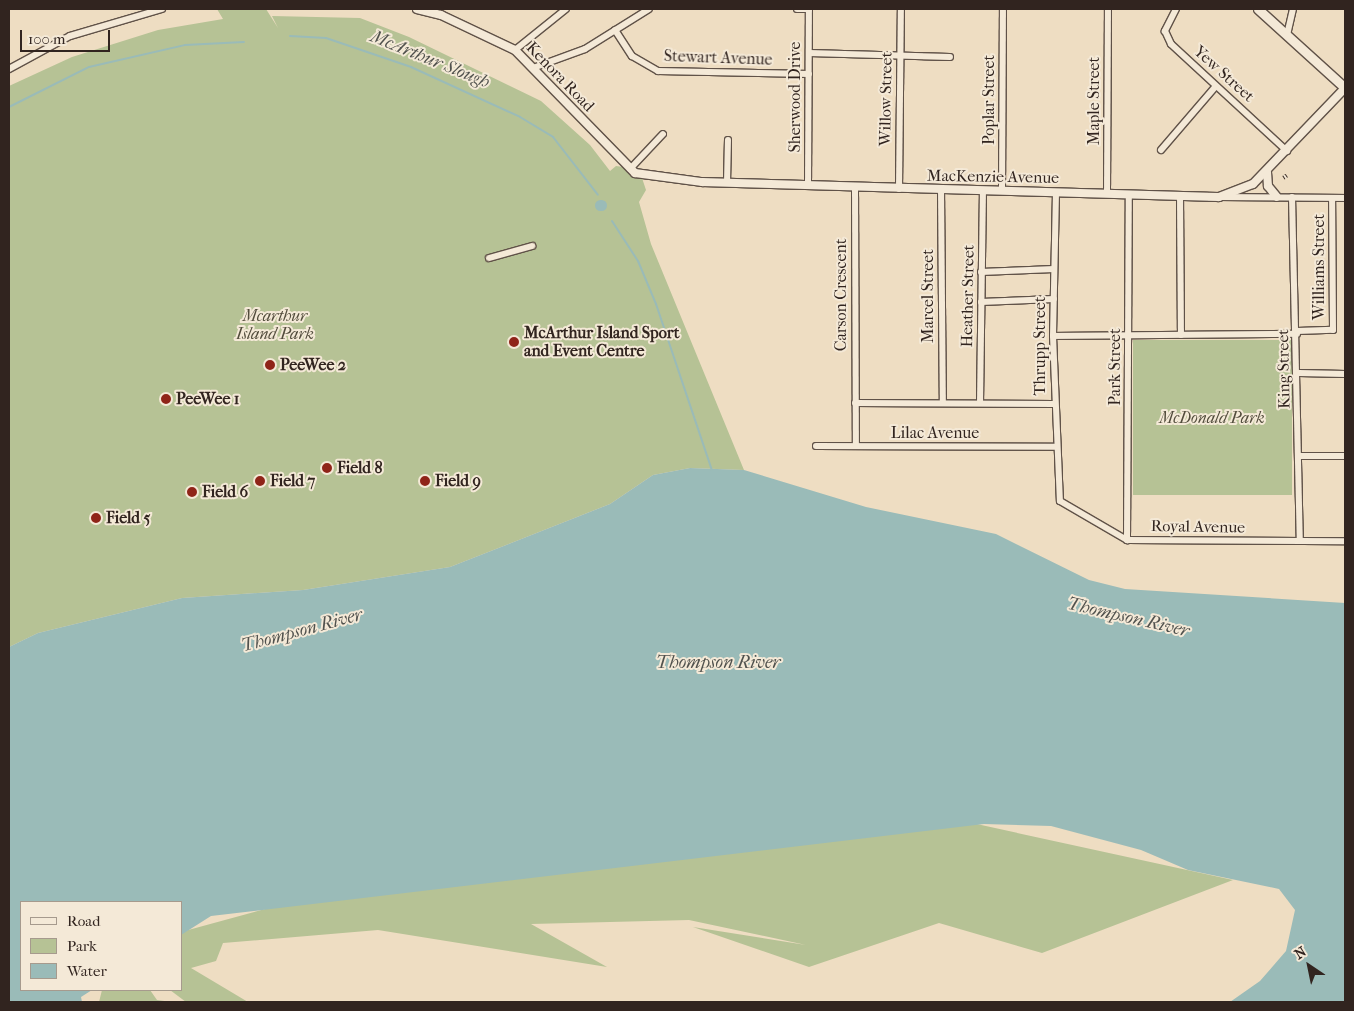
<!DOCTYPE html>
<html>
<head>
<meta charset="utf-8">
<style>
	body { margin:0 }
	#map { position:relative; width:1354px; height:1011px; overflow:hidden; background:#eeddc2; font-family:"IM FELL French Canon",serif }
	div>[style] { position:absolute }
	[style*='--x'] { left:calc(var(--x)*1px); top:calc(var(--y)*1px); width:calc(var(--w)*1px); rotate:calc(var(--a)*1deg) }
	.green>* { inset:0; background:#b6c295; transform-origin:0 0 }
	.water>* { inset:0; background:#9abbb8 }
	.stream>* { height:2px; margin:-1px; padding:0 1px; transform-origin:1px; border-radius:1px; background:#9abbb8 }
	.river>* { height:11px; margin:-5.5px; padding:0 5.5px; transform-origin:5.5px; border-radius:5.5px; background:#9abbb8 }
	.roads { filter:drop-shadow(1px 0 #605248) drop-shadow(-1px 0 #605248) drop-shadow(0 1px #605248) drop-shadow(0 -1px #605248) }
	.minor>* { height:6px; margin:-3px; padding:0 3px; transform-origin:3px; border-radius:3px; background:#f4e9d7 }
	.tertiary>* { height:8px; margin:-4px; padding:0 4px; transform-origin:4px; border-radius:4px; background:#f4e9d7 }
	.secondary>* { height:9px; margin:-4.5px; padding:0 4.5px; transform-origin:4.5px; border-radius:4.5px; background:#f4e9d7 }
	.rail>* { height:4px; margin-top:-2px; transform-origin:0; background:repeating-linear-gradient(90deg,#f4e9d7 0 5.5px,#31241f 0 11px); box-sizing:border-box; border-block:1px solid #31241f }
	.dots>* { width:14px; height:14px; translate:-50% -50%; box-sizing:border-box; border:2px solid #f4e9d7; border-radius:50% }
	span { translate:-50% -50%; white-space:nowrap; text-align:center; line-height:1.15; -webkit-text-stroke:4px #f4e9d7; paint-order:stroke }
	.street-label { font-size:16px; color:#31241f }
	.park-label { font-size:16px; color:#524c3c; font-style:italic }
	.poi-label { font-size:16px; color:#31241f; font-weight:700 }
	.left { translate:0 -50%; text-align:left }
	.water-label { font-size:18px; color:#50514d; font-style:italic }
	.frame { position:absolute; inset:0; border:10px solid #31241f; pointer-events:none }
	.legend { position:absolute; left:20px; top:901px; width:162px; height:90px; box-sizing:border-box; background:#f4e9d7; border:1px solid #a69a8d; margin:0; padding:6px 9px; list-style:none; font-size:15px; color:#31241f }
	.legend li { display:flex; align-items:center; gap:10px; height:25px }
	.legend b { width:25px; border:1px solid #a69a8d }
	.north { position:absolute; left:1284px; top:941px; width:50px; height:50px; -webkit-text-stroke:4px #f4e9d7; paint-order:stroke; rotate:326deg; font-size:14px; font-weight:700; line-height:20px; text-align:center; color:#31241f }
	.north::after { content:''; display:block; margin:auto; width:18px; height:22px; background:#31241f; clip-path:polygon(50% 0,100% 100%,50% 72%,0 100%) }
	.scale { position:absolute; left:20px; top:30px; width:90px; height:22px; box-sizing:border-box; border:2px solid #31241f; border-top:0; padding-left:6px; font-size:15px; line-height:18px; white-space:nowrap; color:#31241f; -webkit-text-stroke:4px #f4e9d7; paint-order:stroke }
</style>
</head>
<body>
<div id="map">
	<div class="green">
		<i style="clip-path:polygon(217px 9px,266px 9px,278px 28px,272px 16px,360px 18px,409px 37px,541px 101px,590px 145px,610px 171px,616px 166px,639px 169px,646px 190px,639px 202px,651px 244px,744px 470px,690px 468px,653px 475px,610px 504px,450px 567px,303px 590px,182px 598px,38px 633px,9px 647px,9px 86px,72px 57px,158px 30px,223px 19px)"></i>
		<i style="left:1292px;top:340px;width:155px;height:159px;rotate:90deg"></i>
		<i style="clip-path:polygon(871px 801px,1233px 880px,1042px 953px,939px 923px,809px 967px,693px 927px,806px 945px,689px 920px,531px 924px,607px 967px,378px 930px,223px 943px,216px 961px,191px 968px,248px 1002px,186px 1002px,170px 990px,181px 990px,181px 932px,302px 899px)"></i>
		<i style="clip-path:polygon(102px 990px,150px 990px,157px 1000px,172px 1002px,99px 1002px)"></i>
	</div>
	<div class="water">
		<i style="clip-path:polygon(690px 468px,744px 470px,866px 507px,996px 534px,1089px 580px,1125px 589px,1345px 603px,1345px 1002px,1230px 1002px,1260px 981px,1286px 951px,1295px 910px,1279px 889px,1188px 870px,1141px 850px,1051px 826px,984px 824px,211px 916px,181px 935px,181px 902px,21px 902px,21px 990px,92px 990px,81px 997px,82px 1002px,9px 1002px,9px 647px,38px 633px,182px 598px,303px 590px,450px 567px,610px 504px,653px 475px)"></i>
	</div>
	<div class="stream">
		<i style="--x:290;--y:36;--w:36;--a:3"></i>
		<i style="--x:326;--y:38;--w:90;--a:18.8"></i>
		<i style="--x:411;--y:67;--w:120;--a:24.6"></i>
		<i style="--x:520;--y:117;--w:39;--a:31"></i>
		<i style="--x:553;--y:137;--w:73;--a:52.2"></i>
		<i style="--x:9;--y:107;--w:89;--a:-26.6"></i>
		<i style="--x:89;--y:67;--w:98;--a:-12.9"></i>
		<i style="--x:185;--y:45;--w:59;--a:-2.9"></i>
		<i style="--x:612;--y:221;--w:48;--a:57"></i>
		<i style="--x:638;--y:261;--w:47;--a:67.3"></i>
		<i style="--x:656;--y:304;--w:175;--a:71.4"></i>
	</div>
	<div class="river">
		<i style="--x:600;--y:205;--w:1;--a:0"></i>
	</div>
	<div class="roads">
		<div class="minor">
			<i style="--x:797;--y:9;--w:12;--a:0"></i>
			<i style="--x:1176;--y:9;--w:25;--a:117"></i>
			<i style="--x:1165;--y:31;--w:14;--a:65"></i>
			<i style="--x:1171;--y:44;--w:158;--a:42.7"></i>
			<i style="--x:615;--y:30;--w:31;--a:57"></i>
			<i style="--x:632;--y:56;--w:30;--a:30"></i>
			<i style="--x:658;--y:71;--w:151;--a:1.1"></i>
			<i style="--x:1287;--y:35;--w:27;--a:-77"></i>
			<i style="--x:515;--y:50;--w:65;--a:-38.8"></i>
			<i style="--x:809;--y:53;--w:141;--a:1.6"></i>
			<i style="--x:533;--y:68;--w:55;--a:-20.1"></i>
			<i style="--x:585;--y:49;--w:75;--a:-32"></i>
			<i style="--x:9;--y:69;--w:69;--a:-28.4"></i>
			<i style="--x:70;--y:36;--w:96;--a:-16.4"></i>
			<i style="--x:1161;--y:150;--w:84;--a:-49.3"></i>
			<i style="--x:630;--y:169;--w:48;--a:-46.7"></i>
			<i style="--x:727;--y:183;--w:43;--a:-88.7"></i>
			<i style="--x:808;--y:186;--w:177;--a:-89.7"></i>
			<i style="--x:855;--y:187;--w:259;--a:89.8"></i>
			<i style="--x:899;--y:189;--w:180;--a:-89.4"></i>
			<i style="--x:941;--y:190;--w:213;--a:89.5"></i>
			<i style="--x:1002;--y:191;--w:182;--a:-89.7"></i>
			<i style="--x:1056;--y:192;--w:144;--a:91.2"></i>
			<i style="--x:1053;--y:336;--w:165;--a:87.6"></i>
			<i style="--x:1060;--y:501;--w:78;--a:30.2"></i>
			<i style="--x:1127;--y:540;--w:218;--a:0.3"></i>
			<i style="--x:1107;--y:194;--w:185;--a:-89.7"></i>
			<i style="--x:1180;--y:196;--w:139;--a:89.6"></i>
			<i style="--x:1222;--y:197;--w:123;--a:0.5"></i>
			<i style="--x:1292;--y:197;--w:344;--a:88.7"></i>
			<i style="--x:489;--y:258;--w:45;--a:-15.6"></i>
			<i style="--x:981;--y:272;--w:73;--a:-2.4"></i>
			<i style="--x:981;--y:302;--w:73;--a:-2.4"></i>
			<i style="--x:1297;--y:331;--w:36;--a:-2"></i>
			<i style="--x:1333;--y:330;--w:132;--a:-90.4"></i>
			<i style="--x:1053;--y:336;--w:244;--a:-0.5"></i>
			<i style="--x:1299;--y:373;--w:46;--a:1.2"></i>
			<i style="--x:855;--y:403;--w:199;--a:0.3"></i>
			<i style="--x:980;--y:403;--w:213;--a:-89.2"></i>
			<i style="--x:816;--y:446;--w:239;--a:0.2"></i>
			<i style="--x:1300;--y:456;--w:45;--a:0"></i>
			<i style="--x:1127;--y:540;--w:345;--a:-89.7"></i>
		</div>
		<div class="tertiary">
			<i style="--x:417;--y:9;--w:25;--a:14"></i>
			<i style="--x:441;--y:15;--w:82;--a:25.3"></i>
			<i style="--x:515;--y:50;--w:172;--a:45.7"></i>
			<i style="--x:635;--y:173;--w:68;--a:7.7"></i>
			<i style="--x:702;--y:182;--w:517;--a:1.66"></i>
			<i style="--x:1219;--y:197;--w:36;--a:-21"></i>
			<i style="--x:1253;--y:184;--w:133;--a:-46.2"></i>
			<i style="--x:1267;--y:172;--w:14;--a:86"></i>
			<i style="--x:1268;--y:186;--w:14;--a:51"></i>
		</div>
		<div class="secondary">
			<i style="--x:1258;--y:9;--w:118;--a:42.2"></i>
		</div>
	</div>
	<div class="rail">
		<i style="--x:1284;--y:175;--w:4;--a:56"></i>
	</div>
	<div class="dots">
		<i style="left:514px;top:342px;background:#8f2418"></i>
		<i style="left:270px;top:365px;background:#8f2418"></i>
		<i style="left:166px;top:399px;background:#8f2418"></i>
		<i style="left:327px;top:468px;background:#8f2418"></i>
		<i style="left:260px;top:481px;background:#8f2418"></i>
		<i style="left:425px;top:481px;background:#8f2418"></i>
		<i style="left:192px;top:492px;background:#8f2418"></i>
		<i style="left:96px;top:518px;background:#8f2418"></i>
	</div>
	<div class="street-label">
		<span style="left:718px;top:58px;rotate:2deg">Stewart Avenue</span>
		<span style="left:1224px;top:74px;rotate:42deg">Yew Street</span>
		<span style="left:560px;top:77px;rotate:46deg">Kenora Road</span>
		<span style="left:795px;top:97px;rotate:-90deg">Sherwood Drive</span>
		<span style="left:886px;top:99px;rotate:-89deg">Willow Street</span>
		<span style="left:989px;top:100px;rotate:-90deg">Poplar Street</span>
		<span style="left:1094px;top:101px;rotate:-90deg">Maple Street</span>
		<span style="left:993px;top:177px;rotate:1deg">MacKenzie Avenue</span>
		<span style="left:1319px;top:267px;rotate:-90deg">Williams Street</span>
		<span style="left:841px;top:295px;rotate:-90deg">Carson Crescent</span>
		<span style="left:928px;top:296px;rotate:-90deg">Marcel Street</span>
		<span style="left:968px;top:296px;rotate:-89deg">Heather Street</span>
		<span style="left:1040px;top:346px;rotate:-90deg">Thrupp Street</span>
		<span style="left:1115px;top:367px;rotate:-90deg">Park Street</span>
		<span style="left:1284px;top:369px;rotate:-91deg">King Street</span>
		<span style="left:935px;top:433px">Lilac Avenue</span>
		<span style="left:1198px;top:527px;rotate:1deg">Royal Avenue</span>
	</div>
	<div class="park-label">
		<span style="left:275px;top:325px">Mcarthur<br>Island Park</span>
		<span style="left:1212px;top:418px">McDonald Park</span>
	</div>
	<div class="poi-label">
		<span class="left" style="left:524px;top:342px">McArthur Island Sport<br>and Event Centre</span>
		<span class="left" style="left:280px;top:365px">PeeWee 2</span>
		<span class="left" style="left:176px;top:399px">PeeWee 1</span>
		<span class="left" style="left:337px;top:468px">Field 8</span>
		<span class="left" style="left:270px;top:481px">Field 7</span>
		<span class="left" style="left:435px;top:481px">Field 9</span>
		<span class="left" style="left:202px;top:492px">Field 6</span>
		<span class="left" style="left:106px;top:518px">Field 5</span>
	</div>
	<div class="water-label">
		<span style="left:430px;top:60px;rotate:22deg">McArthur Slough</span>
		<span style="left:1128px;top:618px;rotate:13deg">Thompson River</span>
		<span style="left:302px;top:631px;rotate:-15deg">Thompson River</span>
		<span style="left:718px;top:663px">Thompson River</span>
	</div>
	<div class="frame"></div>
	<ul class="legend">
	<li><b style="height:6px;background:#f4e9d7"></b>Road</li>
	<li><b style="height:14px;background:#b6c295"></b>Park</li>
	<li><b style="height:14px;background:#9abbb8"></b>Water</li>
	</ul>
	<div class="north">N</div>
	<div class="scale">100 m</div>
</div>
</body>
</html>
